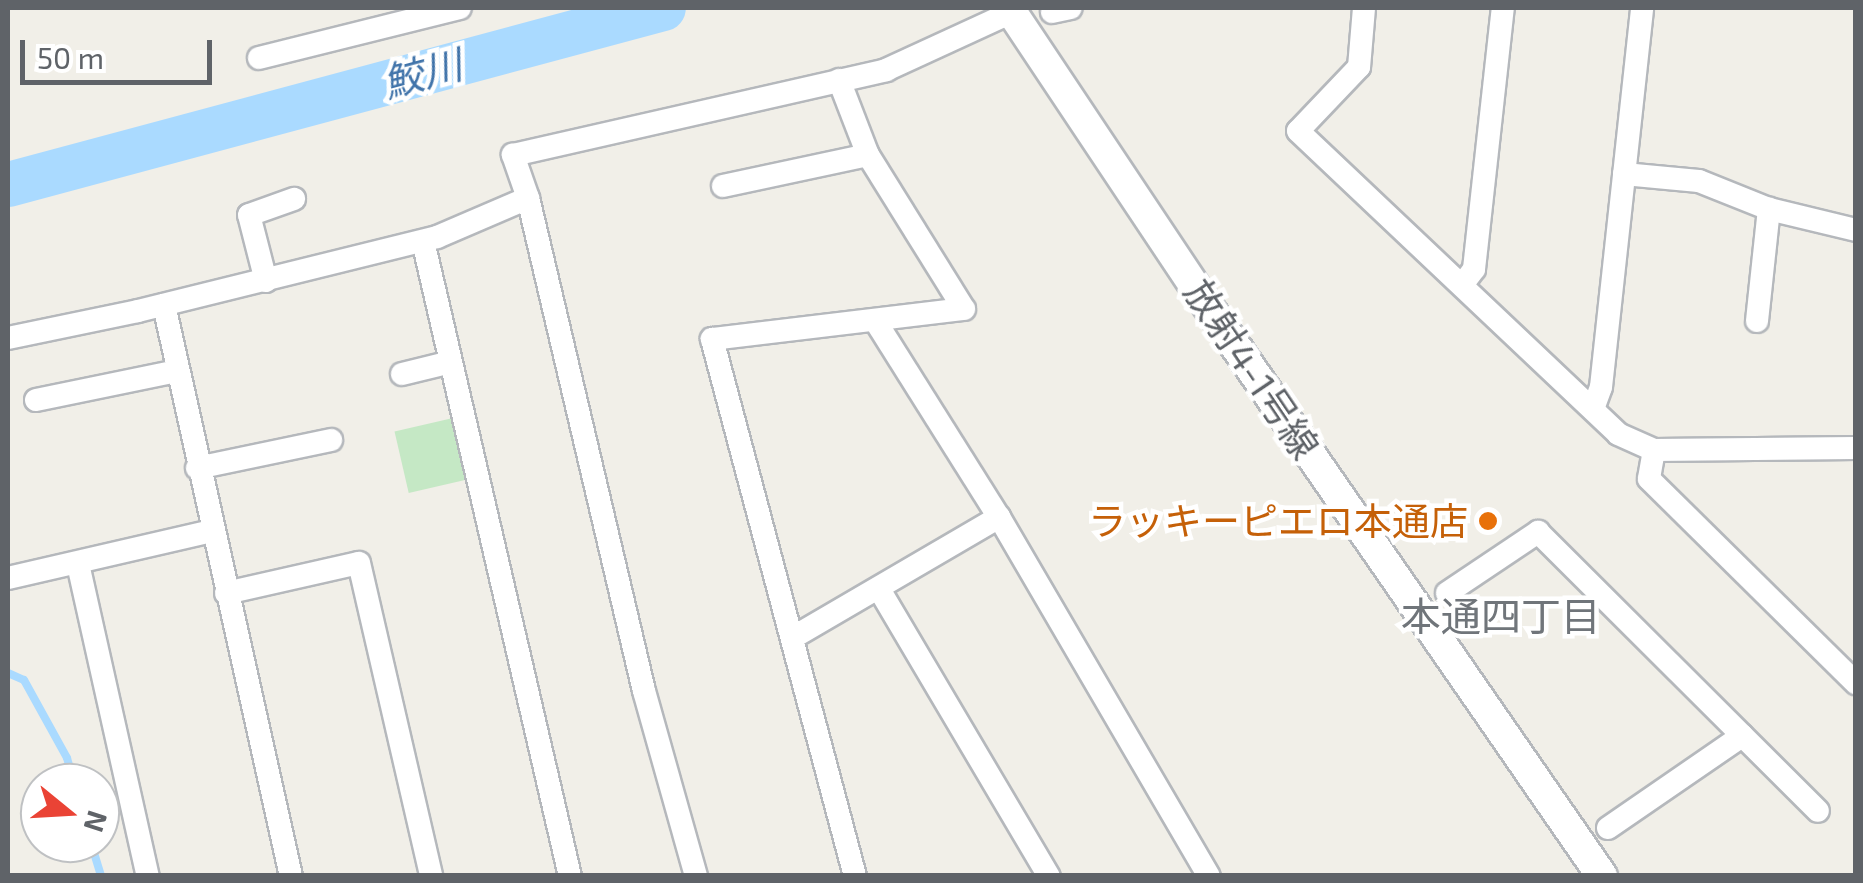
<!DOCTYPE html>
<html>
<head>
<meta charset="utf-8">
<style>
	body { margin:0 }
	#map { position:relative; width:1863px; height:883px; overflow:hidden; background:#f1efe8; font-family:"Exo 2","Noto Sans JP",sans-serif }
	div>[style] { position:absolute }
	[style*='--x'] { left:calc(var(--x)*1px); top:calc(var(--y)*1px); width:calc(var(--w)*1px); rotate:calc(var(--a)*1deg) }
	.green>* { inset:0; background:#c5e8c5; transform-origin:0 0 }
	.stream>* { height:8px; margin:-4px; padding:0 4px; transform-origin:4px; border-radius:4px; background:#aadaff }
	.river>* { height:45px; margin:-22.5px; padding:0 22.5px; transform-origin:22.5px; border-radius:22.5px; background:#aadaff }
	.roads { filter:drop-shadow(2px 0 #b5b8bc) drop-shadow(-2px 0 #b5b8bc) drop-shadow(0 2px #b5b8bc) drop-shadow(0 -2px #b5b8bc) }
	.street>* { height:22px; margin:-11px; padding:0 11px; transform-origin:11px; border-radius:11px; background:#fff }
	.secondary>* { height:30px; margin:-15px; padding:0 15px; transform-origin:15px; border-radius:15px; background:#fff }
	.dots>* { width:28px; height:28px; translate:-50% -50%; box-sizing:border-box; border:5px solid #fff; border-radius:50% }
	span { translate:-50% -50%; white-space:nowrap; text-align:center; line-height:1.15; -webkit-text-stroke:9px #fff; paint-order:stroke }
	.street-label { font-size:38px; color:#5f6368 }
	.food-label { font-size:38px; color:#c56008 }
	.right { translate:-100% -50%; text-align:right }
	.water-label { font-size:40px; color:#4174aa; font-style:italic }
	.neighbourhood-label { font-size:40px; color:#70757a }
	.frame { position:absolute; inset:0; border:10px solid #5f6368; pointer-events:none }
	.north { position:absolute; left:20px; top:763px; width:100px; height:100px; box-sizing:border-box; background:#fff; border:2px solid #bfc1c3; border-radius:50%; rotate:108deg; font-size:28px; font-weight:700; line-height:40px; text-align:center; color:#5f6368 }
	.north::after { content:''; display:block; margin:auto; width:35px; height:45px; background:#ea4335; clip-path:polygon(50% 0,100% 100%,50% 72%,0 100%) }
	.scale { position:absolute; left:20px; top:40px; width:192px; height:45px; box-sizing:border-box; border:5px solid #5f6368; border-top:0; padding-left:12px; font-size:30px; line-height:35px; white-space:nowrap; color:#5f6368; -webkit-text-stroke:8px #fff; paint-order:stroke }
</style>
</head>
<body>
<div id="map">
	<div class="green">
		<i style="left:453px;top:418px;width:63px;height:60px;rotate:77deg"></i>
	</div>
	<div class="stream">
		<i style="--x:8;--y:673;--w:17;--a:24"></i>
		<i style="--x:24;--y:680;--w:89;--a:61.1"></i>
		<i style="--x:67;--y:758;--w:26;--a:74"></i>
		<i style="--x:91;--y:843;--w:34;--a:73"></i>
	</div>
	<div class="river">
		<i style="--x:8;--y:184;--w:678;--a:-15.04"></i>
	</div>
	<div class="roads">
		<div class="street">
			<i style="--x:1364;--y:8;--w:59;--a:94.8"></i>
			<i style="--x:1359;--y:67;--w:88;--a:133.6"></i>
			<i style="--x:1298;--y:131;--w:441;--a:43.4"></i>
			<i style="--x:1618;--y:434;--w:39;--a:24"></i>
			<i style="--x:1654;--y:450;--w:202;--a:-0.6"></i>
			<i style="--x:1052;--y:12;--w:19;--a:-12"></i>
			<i style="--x:259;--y:58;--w:207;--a:-14"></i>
			<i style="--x:839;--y:80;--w:80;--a:68.9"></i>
			<i style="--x:868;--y:155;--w:181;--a:58.1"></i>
			<i style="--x:964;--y:309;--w:254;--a:173.2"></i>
			<i style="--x:712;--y:339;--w:556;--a:75.09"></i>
			<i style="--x:1624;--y:174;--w:75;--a:5.3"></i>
			<i style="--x:1699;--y:181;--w:75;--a:21.8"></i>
			<i style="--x:1769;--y:209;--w:89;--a:13.6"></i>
			<i style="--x:723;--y:186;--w:148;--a:-12.1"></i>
			<i style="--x:423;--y:241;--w:652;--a:76.97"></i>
			<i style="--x:266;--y:281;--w:68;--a:-104.4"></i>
			<i style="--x:249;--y:215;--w:48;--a:-19.6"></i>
			<i style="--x:1462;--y:285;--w:20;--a:-53"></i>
			<i style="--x:1474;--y:269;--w:263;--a:-83.7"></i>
			<i style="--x:164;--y:305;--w:585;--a:77.46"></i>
			<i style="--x:1757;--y:321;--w:113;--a:-83.9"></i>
			<i style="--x:876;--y:322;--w:231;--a:57.8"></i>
			<i style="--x:999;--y:517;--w:416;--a:59.7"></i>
			<i style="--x:8;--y:338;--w:133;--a:-11.7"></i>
			<i style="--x:138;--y:311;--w:308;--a:-13.9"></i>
			<i style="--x:437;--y:237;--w:99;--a:-23.2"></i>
			<i style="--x:402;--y:374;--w:50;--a:-13.8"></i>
			<i style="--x:36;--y:400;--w:144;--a:-11.6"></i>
			<i style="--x:1593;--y:409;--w:23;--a:-70"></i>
			<i style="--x:1601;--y:387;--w:381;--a:-83.8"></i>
			<i style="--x:1654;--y:450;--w:29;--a:100"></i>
			<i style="--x:1649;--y:479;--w:291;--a:44.6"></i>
			<i style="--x:197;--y:468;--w:137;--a:-11.8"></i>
			<i style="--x:78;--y:564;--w:320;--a:77.4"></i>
			<i style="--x:8;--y:578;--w:208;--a:-13"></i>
			<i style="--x:879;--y:589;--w:334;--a:59.4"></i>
			<i style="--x:226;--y:593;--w:136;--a:-12.7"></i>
			<i style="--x:359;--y:563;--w:321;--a:77"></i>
			<i style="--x:1447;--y:593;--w:110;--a:-33.8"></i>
			<i style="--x:1538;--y:532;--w:395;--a:44.9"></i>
			<i style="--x:792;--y:638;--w:240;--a:-30.3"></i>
			<i style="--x:1608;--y:828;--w:163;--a:-34.5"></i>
			<i style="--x:696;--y:876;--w:192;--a:-105.7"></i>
			<i style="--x:644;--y:691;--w:506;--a:-103.24"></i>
			<i style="--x:528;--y:198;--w:46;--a:-109.2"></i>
			<i style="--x:513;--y:155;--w:383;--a:-12.8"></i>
			<i style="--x:886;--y:70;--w:139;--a:-24.7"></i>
		</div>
		<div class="secondary">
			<i style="--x:1009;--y:8;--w:369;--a:56.3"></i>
			<i style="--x:1214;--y:315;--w:682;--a:55.33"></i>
		</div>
	</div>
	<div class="dots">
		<i style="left:1488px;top:521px;background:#e8710a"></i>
	</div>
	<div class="street-label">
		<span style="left:1252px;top:369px;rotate:56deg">放射4-1号線</span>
	</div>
	<div class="food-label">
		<span class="right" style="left:1468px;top:521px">ラッキーピエロ本通店</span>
	</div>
	<div class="water-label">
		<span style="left:422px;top:72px;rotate:-15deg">鮫川</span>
	</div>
	<div class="neighbourhood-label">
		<span style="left:1501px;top:615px">本通四丁目</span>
	</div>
	<div class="frame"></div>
	<div class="north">N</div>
	<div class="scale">50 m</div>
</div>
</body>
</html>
